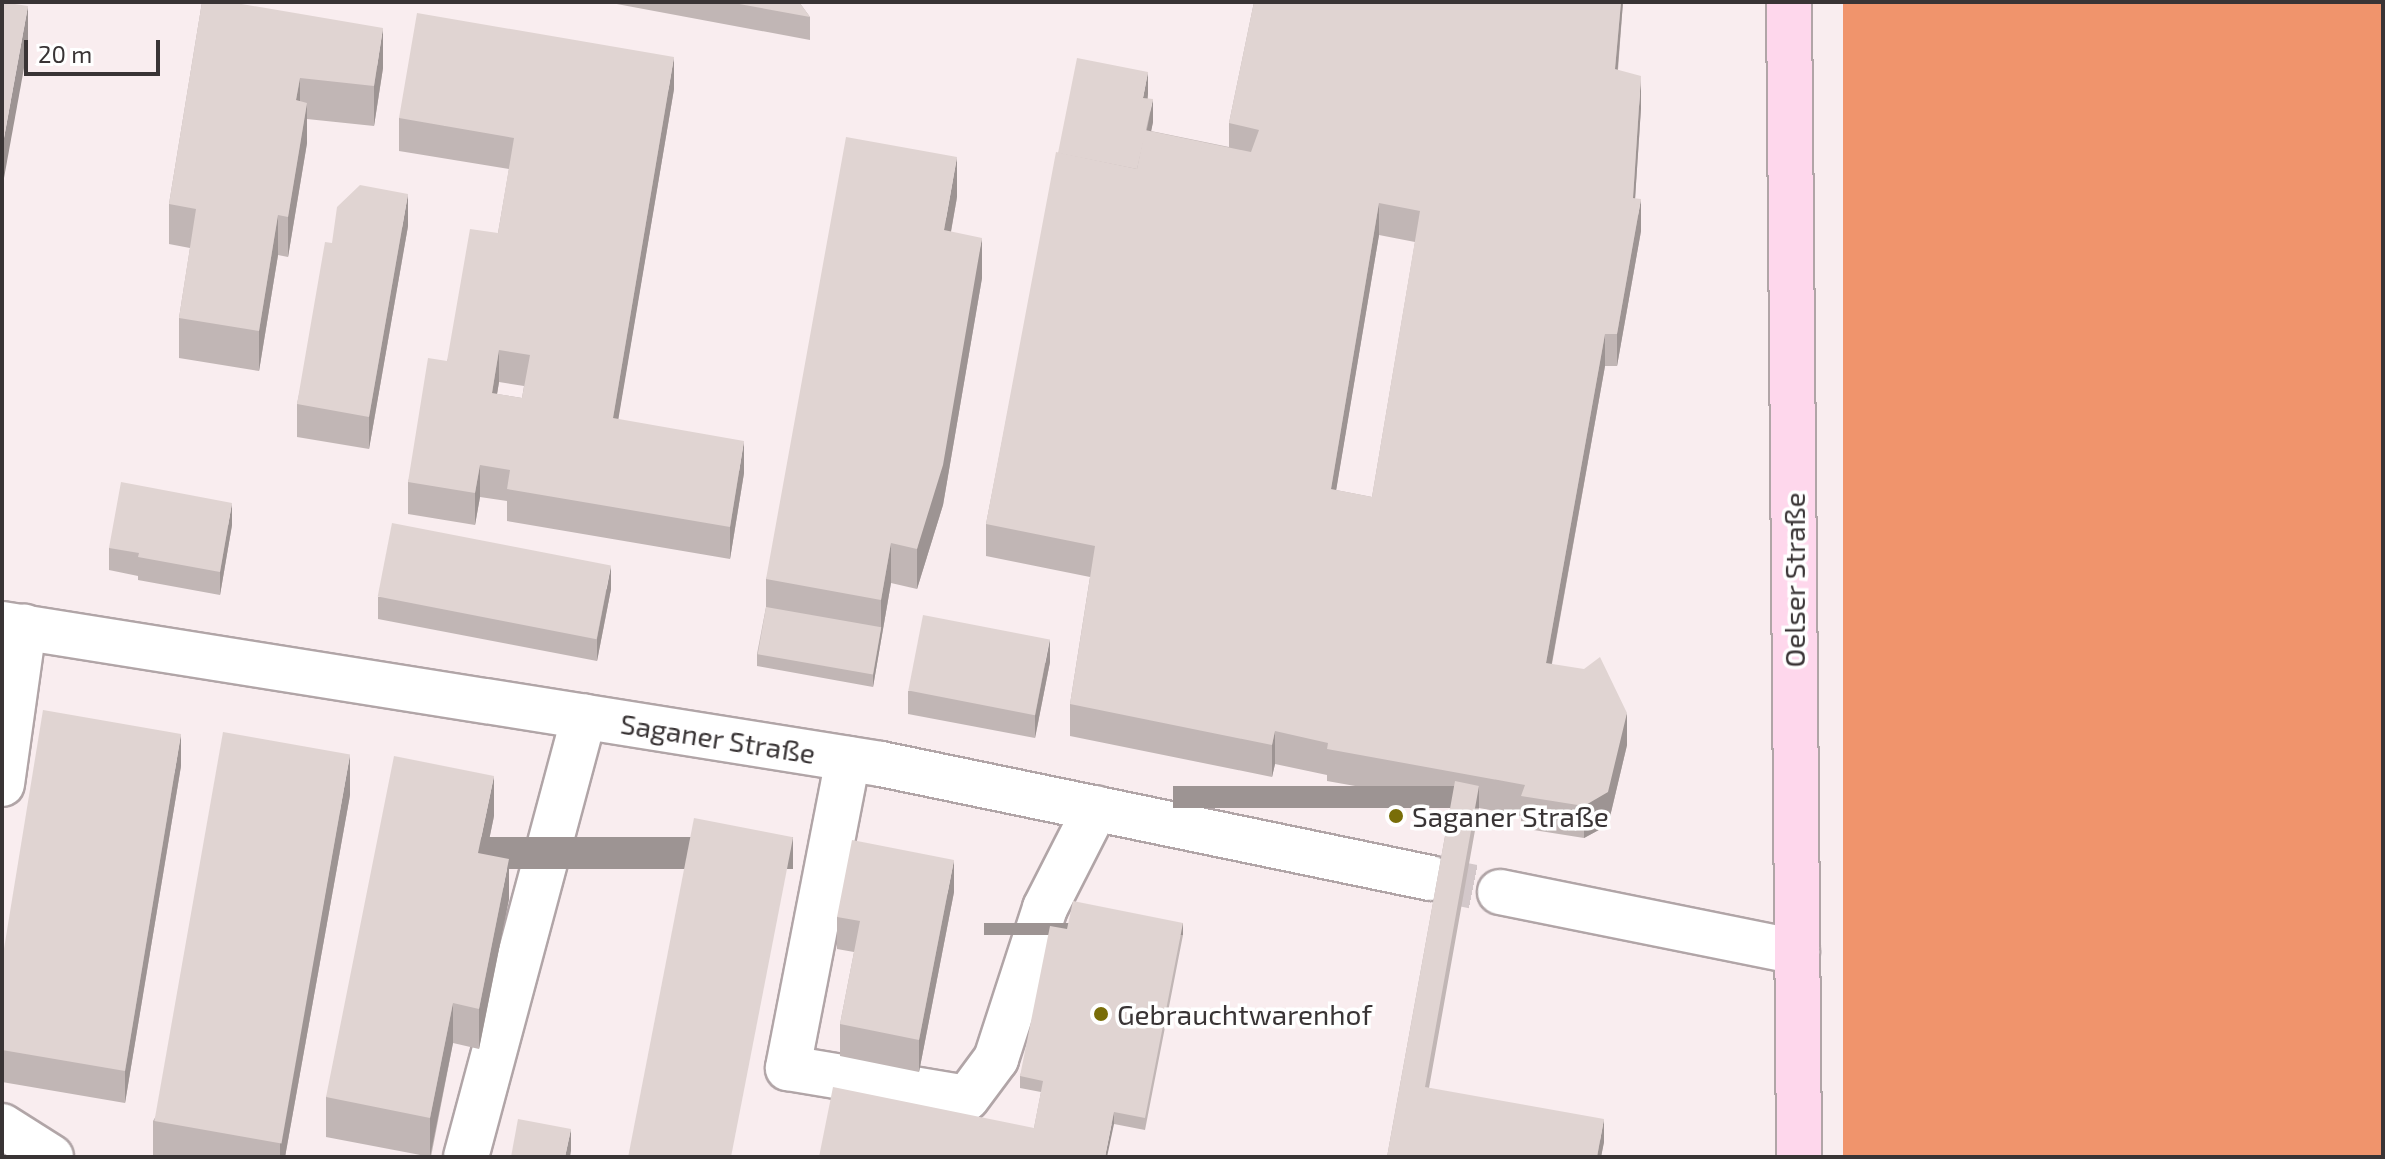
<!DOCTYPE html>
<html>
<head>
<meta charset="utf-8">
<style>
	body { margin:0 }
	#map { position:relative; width:2385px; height:1159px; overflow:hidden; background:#f9edef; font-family:"Exo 2",sans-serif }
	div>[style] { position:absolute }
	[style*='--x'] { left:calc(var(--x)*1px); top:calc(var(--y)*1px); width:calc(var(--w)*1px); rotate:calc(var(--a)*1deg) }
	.forest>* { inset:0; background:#f0946c; transform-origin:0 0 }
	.minor-tunnel>* { height:44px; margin-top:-22px; transform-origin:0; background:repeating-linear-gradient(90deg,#d3c8ca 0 44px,transparent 0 66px) }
	.roads { filter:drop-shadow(2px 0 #b1a5a7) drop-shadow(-2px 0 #b1a5a7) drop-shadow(0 2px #b1a5a7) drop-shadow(0 -2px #b1a5a7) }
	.minor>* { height:44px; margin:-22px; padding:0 22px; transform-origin:22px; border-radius:22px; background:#fff }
	.major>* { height:44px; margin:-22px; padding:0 22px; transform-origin:22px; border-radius:22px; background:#fed7ec }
	.wall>* { inset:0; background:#c1b6b5 }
	.shaded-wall>* { inset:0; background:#9d9493; transform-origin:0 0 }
	.building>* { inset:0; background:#e0d4d2; transform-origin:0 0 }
	.dots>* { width:22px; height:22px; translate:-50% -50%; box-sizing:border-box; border:4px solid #fff; border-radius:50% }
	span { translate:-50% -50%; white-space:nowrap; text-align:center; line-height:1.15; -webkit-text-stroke:7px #fff; paint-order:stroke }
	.street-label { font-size:28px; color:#393435 }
	.poi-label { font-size:28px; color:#393435 }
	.left { translate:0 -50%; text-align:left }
	.frame { position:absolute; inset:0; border:4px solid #393435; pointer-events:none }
	.scale { position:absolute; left:24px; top:40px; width:136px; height:36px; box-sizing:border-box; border:4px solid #393435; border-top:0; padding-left:10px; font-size:24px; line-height:28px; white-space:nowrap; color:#393435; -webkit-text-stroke:6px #fff; paint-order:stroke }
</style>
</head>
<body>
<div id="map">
	<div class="forest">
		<i style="left:1843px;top:2px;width:540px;height:1155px"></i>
	</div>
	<div class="minor-tunnel">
		<i style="--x:1430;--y:878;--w:71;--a:11.3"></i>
	</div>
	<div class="roads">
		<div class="minor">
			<i style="--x:2;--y:624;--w:890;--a:9.05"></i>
			<i style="--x:881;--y:764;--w:561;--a:11.73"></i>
			<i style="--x:848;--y:759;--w:315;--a:101"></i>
			<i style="--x:788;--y:1068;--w:181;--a:9.5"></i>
			<i style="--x:967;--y:1098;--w:49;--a:-53.4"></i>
			<i style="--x:996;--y:1059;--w:159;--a:-72"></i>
			<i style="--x:1045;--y:908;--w:112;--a:-63"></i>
			<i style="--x:2;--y:784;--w:159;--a:-82"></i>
			<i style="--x:1500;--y:892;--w:303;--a:11.4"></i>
			<i style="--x:2;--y:1126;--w:58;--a:32.3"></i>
			<i style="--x:466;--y:1157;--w:456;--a:-75"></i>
		</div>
		<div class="major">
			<i style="--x:1789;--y:2;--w:1155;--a:89.5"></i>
		</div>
	</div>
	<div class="wall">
		<i style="clip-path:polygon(202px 2px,383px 68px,374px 126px,307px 119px,307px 143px,288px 257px,278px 255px,259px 371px,179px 358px,179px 318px,190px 248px,169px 244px,169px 204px)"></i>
		<i style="clip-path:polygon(606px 2px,799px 2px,810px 17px,810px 40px)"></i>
		<i style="clip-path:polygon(evenodd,1254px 2px,1623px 2px,1618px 70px,1641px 108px,1635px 199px,1641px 231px,1617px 366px,1605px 366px,1552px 664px,1627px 745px,1608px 825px,1584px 838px,1521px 828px,1521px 816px,1479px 808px,1429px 1088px,1604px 1142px,1601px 1157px,1387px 1157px,1451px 803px,1327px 781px,1327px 775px,1275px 764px,1272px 777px,1070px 736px,1070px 704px,1090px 577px,986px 556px,986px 524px,1058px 153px,1148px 94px,1148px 98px,1153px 122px,1151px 131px,1229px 147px,1229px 123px,1254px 2px,1379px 235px,1415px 242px,1372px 497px,1336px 490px,1379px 235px)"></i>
		<i style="clip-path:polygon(evenodd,674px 89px,618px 419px,744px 473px,730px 559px,507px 521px,507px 501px,480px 497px,475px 525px,408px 514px,408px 482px,447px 361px,498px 233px,509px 169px,399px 151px,399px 118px,674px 89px,499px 382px,524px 386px,522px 398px,497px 394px,499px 382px)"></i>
		<i style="clip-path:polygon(957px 197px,951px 232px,982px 278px,943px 505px,917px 589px,891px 583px,873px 687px,757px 666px,757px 654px,766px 607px,766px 579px)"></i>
		<i style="clip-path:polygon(408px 226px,369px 449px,297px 437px,297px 404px,332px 243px)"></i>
		<i style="clip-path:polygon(232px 525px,220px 595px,138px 580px,138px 576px,109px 570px,109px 548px)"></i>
		<i style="clip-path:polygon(611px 589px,597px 661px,378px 619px,378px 597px)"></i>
		<i style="clip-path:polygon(1050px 662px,1035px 738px,908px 714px,908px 691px)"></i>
		<i style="clip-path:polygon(181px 766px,125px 1103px,2px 1082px,2px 961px)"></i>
		<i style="clip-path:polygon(350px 795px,285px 1157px,153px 1157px,153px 1121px)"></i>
		<i style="clip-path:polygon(494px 816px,486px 855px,509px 899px,479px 1049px,453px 1043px,431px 1157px,326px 1137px,326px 1097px)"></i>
		<i style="clip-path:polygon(954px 892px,919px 1072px,840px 1056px,840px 1024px,854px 952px,837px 949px,837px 917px)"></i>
		<i style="clip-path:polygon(1067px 929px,1183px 935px,1145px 1130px,1114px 1124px,1034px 1128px,1041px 1092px,1020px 1088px,1020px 1076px)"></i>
	</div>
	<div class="shaded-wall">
		<i style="clip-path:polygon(1621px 2px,1623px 2px,1615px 101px,1615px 69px)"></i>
		<i style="clip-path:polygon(28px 6px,28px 46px,2px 189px,2px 149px)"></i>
		<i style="clip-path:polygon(383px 28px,383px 68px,374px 126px,374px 86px)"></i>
		<i style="clip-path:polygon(674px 57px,674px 89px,613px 451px,613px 418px)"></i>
		<i style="clip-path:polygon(1148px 72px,1148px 94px,1143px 120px,1143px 98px)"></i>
		<i style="clip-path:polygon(1641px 76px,1641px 108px,1633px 230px,1633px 198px)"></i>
		<i style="clip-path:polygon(300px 78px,300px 118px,296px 100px)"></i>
		<i style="clip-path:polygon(1153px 99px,1153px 122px,1137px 201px,1137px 179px)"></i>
		<i style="clip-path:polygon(307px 103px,307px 143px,288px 257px,288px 217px)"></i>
		<i style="clip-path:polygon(957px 157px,957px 197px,944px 270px,944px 230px)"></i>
		<i style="clip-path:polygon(408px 194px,408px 226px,369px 449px,369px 417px)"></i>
		<i style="clip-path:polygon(1641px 199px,1641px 231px,1617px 366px,1617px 334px)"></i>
		<i style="clip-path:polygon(1379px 203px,1379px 235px,1331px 521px,1331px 489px)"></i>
		<i style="clip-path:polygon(278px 215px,278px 255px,259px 371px,259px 331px)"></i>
		<i style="clip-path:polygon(982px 238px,982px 278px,943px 505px,917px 589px,917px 549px)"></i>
		<i style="clip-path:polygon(1605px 334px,1605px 366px,1546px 695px,1546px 663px)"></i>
		<i style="clip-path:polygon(499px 350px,499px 382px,492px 425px,492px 393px)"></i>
		<i style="clip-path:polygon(744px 441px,744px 473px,730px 559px,730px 527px)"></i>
		<i style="clip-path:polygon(480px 465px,480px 497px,475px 525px,475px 493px)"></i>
		<i style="clip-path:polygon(232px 503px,232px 525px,220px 595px,220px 572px)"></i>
		<i style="clip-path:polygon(891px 543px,891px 583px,873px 687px,873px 676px,881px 628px,881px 600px)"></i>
		<i style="clip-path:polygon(611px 566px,611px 589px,597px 661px,597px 639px)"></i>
		<i style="clip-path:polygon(1050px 639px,1050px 662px,1035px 738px,1035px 716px)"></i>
		<i style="clip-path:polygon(1627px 713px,1627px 745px,1608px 825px,1584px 838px,1584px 806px)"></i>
		<i style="clip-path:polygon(1275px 731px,1275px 764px,1272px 777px,1272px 745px)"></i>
		<i style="clip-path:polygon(181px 734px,181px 766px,125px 1103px,125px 1071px)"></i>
		<i style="clip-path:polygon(350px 755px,350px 795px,285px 1157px,280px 1157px,280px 1144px)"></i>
		<i style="clip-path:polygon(494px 776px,494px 816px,478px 893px,478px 853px)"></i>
		<i style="left:1479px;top:786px;width:22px;height:306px;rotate:90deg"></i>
		<i style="left:793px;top:837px;width:32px;height:326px;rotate:90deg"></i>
		<i style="clip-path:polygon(509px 859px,509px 899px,479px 1049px,479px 1009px)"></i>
		<i style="clip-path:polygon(954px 860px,954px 892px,919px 1072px,919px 1040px)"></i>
		<i style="left:1183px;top:923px;width:12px;height:199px;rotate:90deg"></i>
		<i style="clip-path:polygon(453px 1003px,453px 1043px,430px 1157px,430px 1118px)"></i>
		<i style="clip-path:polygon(1114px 1112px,1114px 1124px,1107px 1157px,1105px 1157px)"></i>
		<i style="clip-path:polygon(1604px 1119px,1604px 1142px,1601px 1157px,1597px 1157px)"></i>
		<i style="clip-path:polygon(571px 1129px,571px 1151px,570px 1157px,565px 1157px)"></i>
	</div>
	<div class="building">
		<i style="clip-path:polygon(2px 2px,28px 6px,2px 149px)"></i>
		<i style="clip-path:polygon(202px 2px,230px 2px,383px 28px,374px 86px,300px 78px,296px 100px,307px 103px,288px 217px,278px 215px,259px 331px,179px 318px,196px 209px,169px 204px)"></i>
		<i style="clip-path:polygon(728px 2px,799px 2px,810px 17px)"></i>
		<i style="clip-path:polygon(evenodd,1254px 2px,1621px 2px,1615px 69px,1641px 76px,1633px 198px,1641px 199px,1617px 334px,1605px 334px,1546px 663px,1584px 669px,1600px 657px,1627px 713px,1608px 792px,1584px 806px,1521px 796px,1525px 785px,1327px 749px,1328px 743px,1275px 731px,1272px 745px,1070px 704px,1095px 546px,986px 524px,1056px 152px,1137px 169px,1145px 130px,1251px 152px,1259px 130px,1229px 123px,1254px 2px,1379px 203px,1420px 211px,1372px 497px,1331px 489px,1379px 203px)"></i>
		<i style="clip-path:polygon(evenodd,417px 13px,674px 57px,613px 418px,744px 441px,730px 527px,507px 489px,510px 470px,480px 465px,475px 493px,408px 482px,428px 358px,447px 361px,470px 229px,498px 233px,514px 138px,399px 118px,417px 13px,499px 350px,530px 355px,522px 398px,492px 393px,499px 350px)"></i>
		<i style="clip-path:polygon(1077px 58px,1148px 72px,1143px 98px,1153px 99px,1137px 169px,1058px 153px)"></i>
		<i style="clip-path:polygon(846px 137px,957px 157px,944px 230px,982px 238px,943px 465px,917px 549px,891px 543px,881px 600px,766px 579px)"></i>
		<i style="clip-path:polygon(360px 185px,408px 194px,369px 417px,297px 404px,325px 242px,332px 243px,337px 207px)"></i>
		<i style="clip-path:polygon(121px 482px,232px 503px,220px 572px,138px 557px,139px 553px,109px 548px)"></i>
		<i style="left:392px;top:523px;width:223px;height:75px;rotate:11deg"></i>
		<i style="left:766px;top:607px;width:117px;height:48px;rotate:10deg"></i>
		<i style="left:923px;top:615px;width:129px;height:77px;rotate:11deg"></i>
		<i style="clip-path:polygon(43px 710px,181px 734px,125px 1071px,2px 1050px,2px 961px)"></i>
		<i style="left:223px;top:732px;width:129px;height:395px;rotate:10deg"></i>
		<i style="clip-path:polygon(394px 756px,494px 776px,478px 853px,509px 859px,479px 1009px,453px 1003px,430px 1118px,326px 1097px)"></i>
		<i style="clip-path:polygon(1455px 781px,1479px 786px,1425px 1087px,1604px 1119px,1597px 1157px,1387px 1157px)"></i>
		<i style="left:694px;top:818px;width:101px;height:345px;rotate:11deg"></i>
		<i style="clip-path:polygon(852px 840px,954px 860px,919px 1040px,840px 1024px,860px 921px,837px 917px)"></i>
		<i style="clip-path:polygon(1073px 901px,1183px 923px,1145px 1118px,1114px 1112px,1105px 1157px,819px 1157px,833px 1087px,1034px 1128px,1043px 1081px,1020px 1076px,1050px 926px,1067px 929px)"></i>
		<i style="clip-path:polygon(518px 1119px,571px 1129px,565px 1157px,511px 1157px)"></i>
	</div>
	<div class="dots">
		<i style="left:1396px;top:816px;background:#796d08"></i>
		<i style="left:1101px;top:1014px;background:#796d08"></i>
	</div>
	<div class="street-label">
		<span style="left:1794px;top:580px;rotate:-90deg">Oelser Straße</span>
		<span style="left:718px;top:738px;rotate:9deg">Saganer Straße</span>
	</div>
	<div class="poi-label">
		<span class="left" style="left:1412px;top:816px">Saganer Straße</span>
		<span class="left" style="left:1117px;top:1014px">Gebrauchtwarenhof</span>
	</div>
	<div class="frame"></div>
	<div class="scale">20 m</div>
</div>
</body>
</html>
